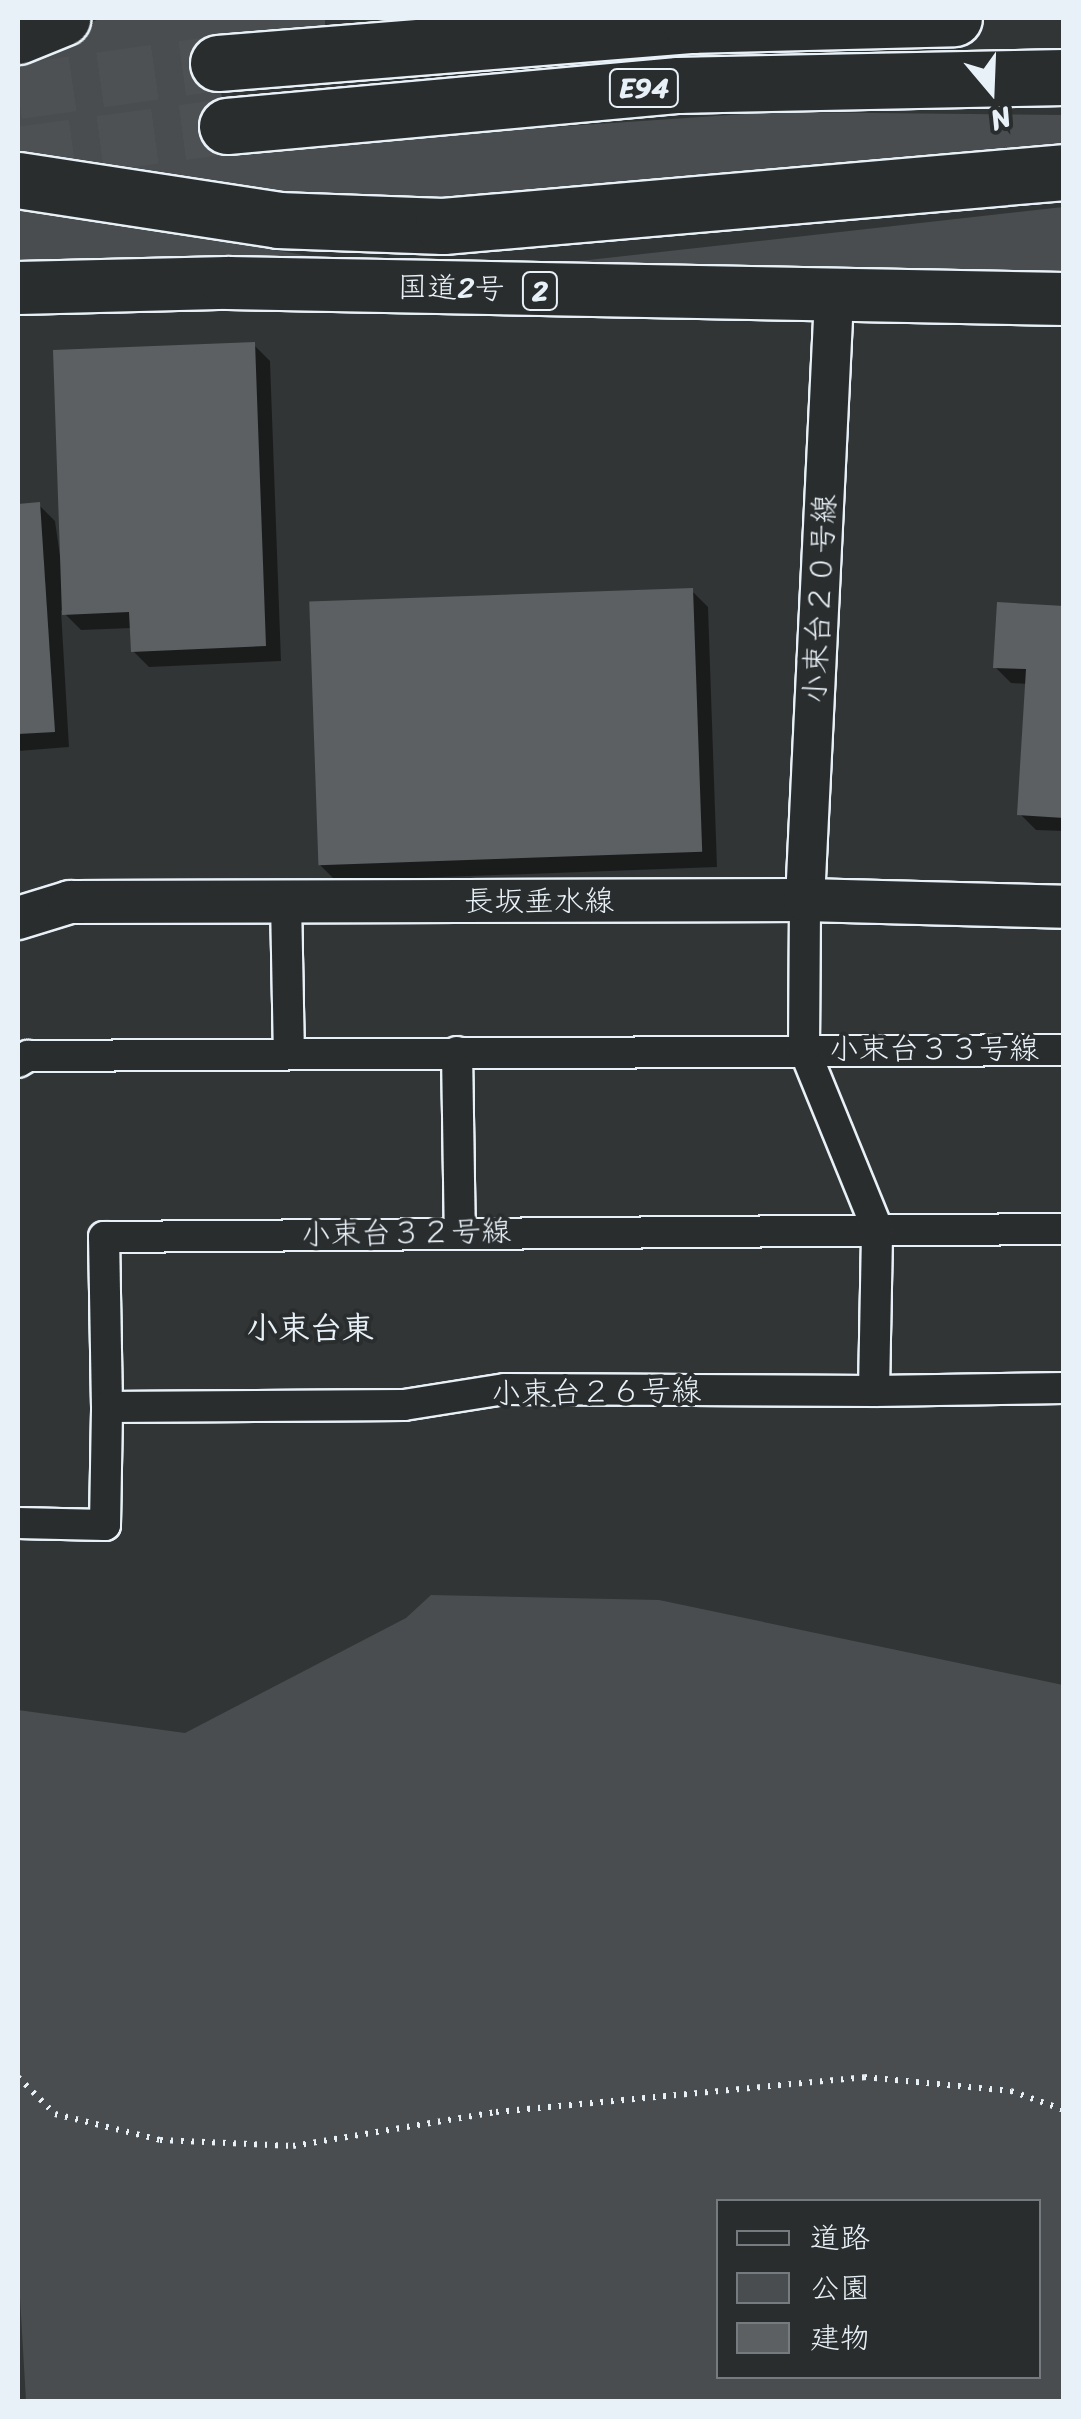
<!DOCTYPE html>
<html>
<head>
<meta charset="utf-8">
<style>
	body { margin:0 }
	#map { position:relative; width:1081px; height:2419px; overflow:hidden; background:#323536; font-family:Sriracha,"Klee One",sans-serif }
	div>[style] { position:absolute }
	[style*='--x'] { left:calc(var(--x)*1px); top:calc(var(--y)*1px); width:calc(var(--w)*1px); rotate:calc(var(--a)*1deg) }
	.green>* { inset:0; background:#494d4f }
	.shadow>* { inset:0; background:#0007 }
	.building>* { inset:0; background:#5c6063; transform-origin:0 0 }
	.motorway-tunnel>* { height:55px; margin-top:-27.5px; transform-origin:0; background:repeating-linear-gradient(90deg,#4d5153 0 55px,transparent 0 83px) }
	.path>* { height:6px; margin-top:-3px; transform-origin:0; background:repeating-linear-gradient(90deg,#e8f1f8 0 2.5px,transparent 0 10.5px) }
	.roads { filter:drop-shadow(2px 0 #e8f1f8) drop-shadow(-2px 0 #e8f1f8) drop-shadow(0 2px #e8f1f8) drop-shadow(0 -2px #e8f1f8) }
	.minor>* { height:30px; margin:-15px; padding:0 15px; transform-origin:15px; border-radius:15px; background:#2a2d2e }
	.tertiary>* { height:38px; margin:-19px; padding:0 19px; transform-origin:19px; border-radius:19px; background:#2a2d2e }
	.secondary>* { height:42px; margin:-21px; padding:0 21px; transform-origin:21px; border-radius:21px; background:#2a2d2e }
	.trunk>* { height:52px; margin:-26px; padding:0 26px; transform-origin:26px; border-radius:26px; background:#2a2d2e }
	.motorway>* { height:55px; margin:-27.5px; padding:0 27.5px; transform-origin:27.5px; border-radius:27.5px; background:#2a2d2e }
	span { translate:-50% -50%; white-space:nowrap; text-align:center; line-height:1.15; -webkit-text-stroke:8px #2a2d2e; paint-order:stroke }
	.shield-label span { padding:2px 8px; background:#2a2d2e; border:2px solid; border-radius:8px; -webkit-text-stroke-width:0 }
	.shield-label { font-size:28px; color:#e8f1f8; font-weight:700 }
	.street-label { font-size:30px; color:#e8f1f8 }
	.neighbourhood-label { font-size:32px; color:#e8f1f8; font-weight:700 }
	.frame { position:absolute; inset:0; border:20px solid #e8f1f8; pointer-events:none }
	.legend { position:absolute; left:716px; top:2199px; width:325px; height:180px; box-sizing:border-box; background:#2a2d2e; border:2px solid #767b7f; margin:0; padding:12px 18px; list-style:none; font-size:30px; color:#e8f1f8 }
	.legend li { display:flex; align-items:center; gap:20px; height:50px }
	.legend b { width:50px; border:2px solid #767b7f }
	.north { position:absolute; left:941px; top:40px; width:100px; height:100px; -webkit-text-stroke:8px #2a2d2e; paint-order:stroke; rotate:161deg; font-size:28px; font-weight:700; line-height:40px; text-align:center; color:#e8f1f8 }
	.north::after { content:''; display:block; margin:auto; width:35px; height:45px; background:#e8f1f8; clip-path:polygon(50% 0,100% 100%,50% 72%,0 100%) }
</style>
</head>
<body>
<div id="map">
	<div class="green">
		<i style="clip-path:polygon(102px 18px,325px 18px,325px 25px,215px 40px,228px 149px,776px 112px,1064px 115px,1063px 152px,381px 207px,18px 160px,18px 52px)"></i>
		<i style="clip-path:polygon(18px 206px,321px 258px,431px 266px,544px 265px,1063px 207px,1063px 280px,18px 275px)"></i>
		<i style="clip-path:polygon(evenodd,431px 1595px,659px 1600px,1063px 1685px,1063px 2401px,26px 2401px,18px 2263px,18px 1710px,185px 1733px,406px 1618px,431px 1595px,718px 2202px,1038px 2202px,1038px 2376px,718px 2376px,718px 2202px)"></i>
	</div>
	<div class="shadow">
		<i style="clip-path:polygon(254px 345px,270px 361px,281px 661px,149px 667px,133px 651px,132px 628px,81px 630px,61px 610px,69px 747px,18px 751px,18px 506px,39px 505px,55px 521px,63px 577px)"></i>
		<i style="clip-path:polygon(692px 591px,708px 607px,717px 867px,336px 881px,320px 865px)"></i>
		<i style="clip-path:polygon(1064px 609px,1064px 831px,1036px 830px,1020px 814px,1028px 684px,1011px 683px,995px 667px)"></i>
	</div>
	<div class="building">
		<i style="clip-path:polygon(255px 342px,266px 646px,131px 652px,129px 612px,62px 615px,53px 350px)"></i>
		<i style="clip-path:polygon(40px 502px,55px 732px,18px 734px,18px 504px)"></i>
		<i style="left:693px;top:588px;width:264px;height:384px;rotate:88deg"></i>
		<i style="clip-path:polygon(997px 602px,1064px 606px,1064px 818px,1017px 815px,1026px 669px,993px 668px)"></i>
	</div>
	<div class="motorway-tunnel">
		<i style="--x:18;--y:91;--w:202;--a:-8"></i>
		<i style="--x:18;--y:154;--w:211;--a:-7.6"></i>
	</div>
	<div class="path">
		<i style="--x:18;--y:2077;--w:52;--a:45"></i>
		<i style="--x:55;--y:2114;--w:108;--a:13.9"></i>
		<i style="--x:160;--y:2140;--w:133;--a:2.6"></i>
		<i style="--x:293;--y:2146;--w:206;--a:-9.5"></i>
		<i style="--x:496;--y:2112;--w:370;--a:-5.4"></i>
		<i style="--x:864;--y:2077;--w:148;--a:5.4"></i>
		<i style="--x:1011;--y:2091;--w:56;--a:19.7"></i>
	</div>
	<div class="roads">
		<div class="minor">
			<i style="--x:286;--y:901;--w:153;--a:88.9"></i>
			<i style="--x:457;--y:1052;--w:181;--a:89.1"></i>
			<i style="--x:18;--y:1062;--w:12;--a:-31"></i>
			<i style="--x:28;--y:1056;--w:1036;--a:-0.33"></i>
			<i style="--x:874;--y:1391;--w:190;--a:-0.9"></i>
			<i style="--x:107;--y:1407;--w:170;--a:-91"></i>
			<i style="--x:104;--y:1237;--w:960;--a:-0.48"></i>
			<i style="--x:18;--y:1523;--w:87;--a:1.3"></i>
			<i style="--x:105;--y:1525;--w:118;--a:-89"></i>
			<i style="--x:107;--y:1407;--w:297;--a:-0.4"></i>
			<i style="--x:404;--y:1405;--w:102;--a:-9"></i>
			<i style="--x:505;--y:1389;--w:369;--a:0.3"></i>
			<i style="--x:874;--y:1391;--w:163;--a:-88.9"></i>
			<i style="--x:877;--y:1228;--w:193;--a:-112.2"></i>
			<i style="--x:804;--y:1049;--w:149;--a:-89.6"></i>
		</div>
		<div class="tertiary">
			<i style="--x:805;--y:900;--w:603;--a:-87.24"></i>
		</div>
		<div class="secondary">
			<i style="--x:18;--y:918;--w:54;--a:-17.1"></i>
			<i style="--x:70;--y:902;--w:735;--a:-0.16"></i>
			<i style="--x:805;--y:900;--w:259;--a:1.5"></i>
		</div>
		<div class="trunk">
			<i style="--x:18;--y:288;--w:210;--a:-1.4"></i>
			<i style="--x:228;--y:283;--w:836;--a:1.1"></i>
		</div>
		<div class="motorway">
			<i style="--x:18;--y:36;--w:48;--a:-22.2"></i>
			<i style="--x:218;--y:63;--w:476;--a:-4.6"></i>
			<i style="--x:692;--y:25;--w:262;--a:-1.5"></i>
			<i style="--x:227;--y:126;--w:453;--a:-5.2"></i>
			<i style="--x:678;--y:85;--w:386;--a:-1.2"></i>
			<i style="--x:18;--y:180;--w:263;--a:8.7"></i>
			<i style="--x:278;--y:220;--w:165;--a:2.1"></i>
			<i style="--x:443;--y:226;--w:623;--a:-4.97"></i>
		</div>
	</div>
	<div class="shield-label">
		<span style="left:644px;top:88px">E94</span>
		<span style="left:540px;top:291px">2</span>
	</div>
	<div class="street-label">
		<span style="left:451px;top:288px;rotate:1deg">国道2号</span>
		<span style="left:820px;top:599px;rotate:-87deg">小束台２０号線</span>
		<span style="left:539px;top:901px">長坂垂水線</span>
		<span style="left:934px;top:1049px">小束台３３号線</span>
		<span style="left:406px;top:1233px;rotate:-1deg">小束台３２号線</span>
		<span style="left:596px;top:1392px;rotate:-1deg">小束台２６号線</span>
	</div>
	<div class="neighbourhood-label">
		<span style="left:310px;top:1329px">小束台東</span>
	</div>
	<div class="frame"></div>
	<ul class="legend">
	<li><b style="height:12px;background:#2a2d2e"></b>道路</li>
	<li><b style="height:28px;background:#494d4f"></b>公園</li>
	<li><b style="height:28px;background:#5c6063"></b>建物</li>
	</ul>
	<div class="north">N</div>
</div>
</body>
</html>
